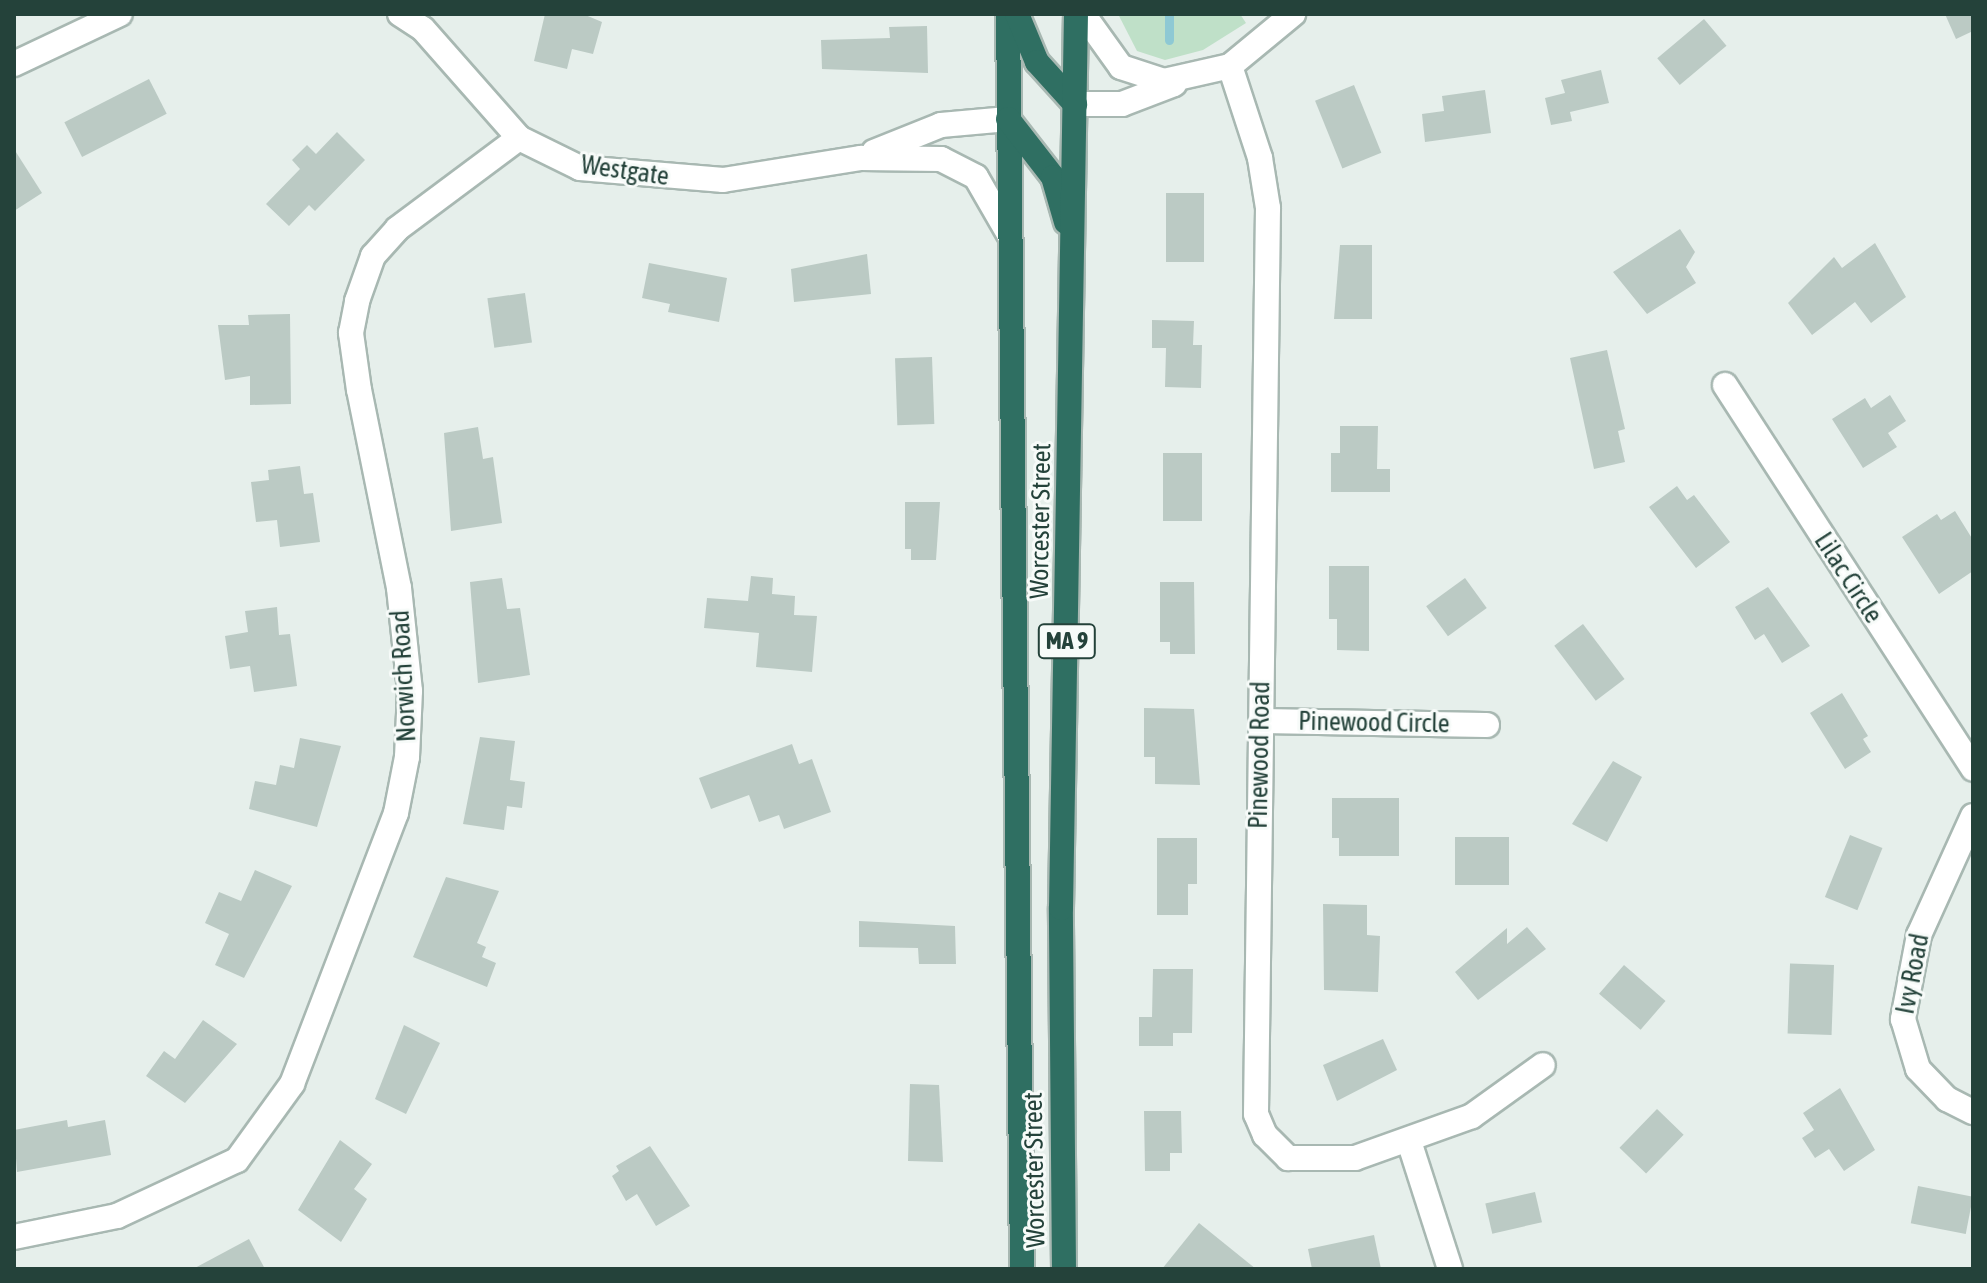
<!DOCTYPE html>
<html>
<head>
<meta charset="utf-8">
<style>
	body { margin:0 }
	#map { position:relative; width:1987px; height:1283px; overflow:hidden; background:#e6efeb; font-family:"Asap Condensed",sans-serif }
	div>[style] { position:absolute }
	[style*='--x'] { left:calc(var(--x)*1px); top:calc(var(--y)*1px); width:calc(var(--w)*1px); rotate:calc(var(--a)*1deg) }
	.green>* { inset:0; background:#bfe0c8 }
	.stream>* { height:9px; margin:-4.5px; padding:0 4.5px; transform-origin:4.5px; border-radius:4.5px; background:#8ec9d4 }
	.building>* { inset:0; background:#bbcac4; transform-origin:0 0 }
	.roads { filter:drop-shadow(2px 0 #a8b8b2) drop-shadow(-2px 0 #a8b8b2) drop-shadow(0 2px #a8b8b2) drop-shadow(0 -2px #a8b8b2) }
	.minor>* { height:24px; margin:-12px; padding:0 12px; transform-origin:12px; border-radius:12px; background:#fff }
	.highway>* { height:24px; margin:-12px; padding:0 12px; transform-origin:12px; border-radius:12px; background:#2f6f62 }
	span { translate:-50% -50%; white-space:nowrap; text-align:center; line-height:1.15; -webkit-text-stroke:6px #f7fbf9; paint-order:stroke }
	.shield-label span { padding:2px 6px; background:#f7fbf9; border:2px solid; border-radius:6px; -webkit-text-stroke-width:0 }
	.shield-label { font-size:24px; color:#24423a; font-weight:700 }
	.street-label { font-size:26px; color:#24423a }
	.frame { position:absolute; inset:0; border:16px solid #24423a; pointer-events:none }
</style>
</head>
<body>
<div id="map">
	<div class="green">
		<i style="clip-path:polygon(1118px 14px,1240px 14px,1246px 23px,1203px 50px,1165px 60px,1137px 51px)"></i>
	</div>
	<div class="stream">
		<i style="--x:1169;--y:14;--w:26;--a:90"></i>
	</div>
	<div class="building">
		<i style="clip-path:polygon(545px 14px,583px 14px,602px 22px,593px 54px,572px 49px,567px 69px,534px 61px)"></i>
		<i style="clip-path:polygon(1945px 14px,1973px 14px,1973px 31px,1956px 39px)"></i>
		<i style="left:1704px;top:19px;width:35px;height:61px;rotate:50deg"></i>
		<i style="clip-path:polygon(927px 26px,928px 73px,822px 69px,821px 40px,890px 38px,889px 27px)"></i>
		<i style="clip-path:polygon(1601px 70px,1609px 103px,1570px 112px,1572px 121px,1551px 125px,1545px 98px,1565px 93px,1561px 80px)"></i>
		<i style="left:149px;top:79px;width:39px;height:95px;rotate:63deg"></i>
		<i style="left:1354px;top:85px;width:73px;height:42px;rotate:68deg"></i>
		<i style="clip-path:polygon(1485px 90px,1491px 133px,1425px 142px,1422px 114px,1444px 111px,1442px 96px)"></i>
		<i style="clip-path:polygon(337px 132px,365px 160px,315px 211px,309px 205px,289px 226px,266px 204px,300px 169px,292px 160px,307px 145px,316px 154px)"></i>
		<i style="clip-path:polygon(14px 149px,42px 193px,14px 211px)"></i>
		<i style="left:1166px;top:193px;width:38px;height:69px"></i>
		<i style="clip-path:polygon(1680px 229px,1695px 252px,1686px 267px,1696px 283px,1647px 314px,1613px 272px)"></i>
		<i style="clip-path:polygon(1875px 243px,1906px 297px,1871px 323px,1855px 302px,1812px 335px,1788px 303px,1834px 257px,1842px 268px)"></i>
		<i style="clip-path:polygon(1340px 245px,1372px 245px,1372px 319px,1334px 319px)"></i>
		<i style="clip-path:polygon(867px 254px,871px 294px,794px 302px,791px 269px)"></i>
		<i style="clip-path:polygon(649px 263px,727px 278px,719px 322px,668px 312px,670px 304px,642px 298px)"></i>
		<i style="left:525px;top:293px;width:50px;height:38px;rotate:82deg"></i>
		<i style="clip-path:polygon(290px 314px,291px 404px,250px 405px,250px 376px,225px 380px,218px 325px,249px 325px,248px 315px)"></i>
		<i style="clip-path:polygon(1152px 320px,1194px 321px,1193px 345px,1202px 345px,1201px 388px,1165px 387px,1166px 348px,1152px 348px)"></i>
		<i style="clip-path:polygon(1607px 350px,1625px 429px,1618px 431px,1625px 462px,1594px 469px,1570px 358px)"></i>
		<i style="left:932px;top:357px;width:67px;height:37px;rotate:88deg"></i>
		<i style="clip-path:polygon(1890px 395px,1906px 421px,1888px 433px,1897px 447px,1863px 468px,1832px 419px,1865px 398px,1871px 408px)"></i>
		<i style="clip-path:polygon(1340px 426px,1378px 426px,1377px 469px,1390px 469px,1390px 492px,1331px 492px,1331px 453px,1340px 453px)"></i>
		<i style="clip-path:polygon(478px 427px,483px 459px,493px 457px,502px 523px,451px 531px,444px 433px)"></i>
		<i style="left:1163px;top:453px;width:39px;height:68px"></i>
		<i style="clip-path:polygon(300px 466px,304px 494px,313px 493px,320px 542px,280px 547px,277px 520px,256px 522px,251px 482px,269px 480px,268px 470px)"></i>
		<i style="clip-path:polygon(1677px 486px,1687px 500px,1694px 495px,1730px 542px,1696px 568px,1649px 507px)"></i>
		<i style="clip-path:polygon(905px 502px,940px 502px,936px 560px,911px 560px,911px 549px,905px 549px)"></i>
		<i style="clip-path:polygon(1955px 511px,1973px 540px,1973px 571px,1939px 594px,1902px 537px,1937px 514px,1941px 520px)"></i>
		<i style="clip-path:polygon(1329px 566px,1369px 566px,1369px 651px,1337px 650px,1337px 619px,1329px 619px)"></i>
		<i style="clip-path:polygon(751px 576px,773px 578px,772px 594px,795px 596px,794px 615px,817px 616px,812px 672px,756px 667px,759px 633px,704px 628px,707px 598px,748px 601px)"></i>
		<i style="clip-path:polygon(502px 578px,507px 609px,520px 608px,530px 675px,478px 683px,470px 582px)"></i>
		<i style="left:1465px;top:578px;width:37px;height:48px;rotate:54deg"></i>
		<i style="clip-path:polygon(1160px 582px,1194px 582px,1195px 654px,1170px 654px,1170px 642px,1160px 642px)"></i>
		<i style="clip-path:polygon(1768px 587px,1810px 646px,1782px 663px,1764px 634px,1755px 640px,1735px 607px)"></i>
		<i style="clip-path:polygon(277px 607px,279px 635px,290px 634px,297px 686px,254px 692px,250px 666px,230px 669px,225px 636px,248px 632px,245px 611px)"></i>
		<i style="left:1583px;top:624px;width:69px;height:36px;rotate:53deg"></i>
		<i style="clip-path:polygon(1842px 693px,1868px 736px,1863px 739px,1871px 752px,1845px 769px,1810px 713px)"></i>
		<i style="clip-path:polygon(1144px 708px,1194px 709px,1200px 785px,1155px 784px,1155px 757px,1144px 757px)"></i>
		<i style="clip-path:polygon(480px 737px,515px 741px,510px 780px,525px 782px,522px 808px,507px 806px,504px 830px,463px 824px)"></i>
		<i style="clip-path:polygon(300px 738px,341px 746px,317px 827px,249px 809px,255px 781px,276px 785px,280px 765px,294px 768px)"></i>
		<i style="clip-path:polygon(792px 744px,799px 764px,812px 759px,831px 812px,784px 829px,779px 815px,759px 822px,749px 795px,711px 809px,699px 778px)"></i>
		<i style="clip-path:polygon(1613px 761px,1642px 777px,1607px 842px,1572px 824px)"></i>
		<i style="clip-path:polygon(1332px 798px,1399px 798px,1399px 856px,1339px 856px,1339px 838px,1332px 838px)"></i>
		<i style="left:1850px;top:835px;width:35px;height:67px;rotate:22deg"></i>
		<i style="left:1455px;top:837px;width:54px;height:48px"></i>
		<i style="clip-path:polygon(1157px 838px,1197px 838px,1197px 884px,1188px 884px,1188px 915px,1157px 915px)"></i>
		<i style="clip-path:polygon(255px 870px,292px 886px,244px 978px,215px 965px,229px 934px,205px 923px,219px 892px,241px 901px)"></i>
		<i style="clip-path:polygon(446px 877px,499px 891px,477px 943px,486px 947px,482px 957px,496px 963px,487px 987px,413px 957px)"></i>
		<i style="clip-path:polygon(1323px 904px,1367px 905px,1367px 935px,1380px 936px,1378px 992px,1324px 990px)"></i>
		<i style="clip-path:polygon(859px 921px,955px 926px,956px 964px,919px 964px,918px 948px,859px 947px)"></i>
		<i style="clip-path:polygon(1527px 927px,1546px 949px,1478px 1000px,1455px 972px,1507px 928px,1507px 944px)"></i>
		<i style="left:1624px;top:965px;width:55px;height:38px;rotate:41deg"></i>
		<i style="left:1834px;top:965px;width:70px;height:44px;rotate:92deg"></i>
		<i style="clip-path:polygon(1153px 969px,1193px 969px,1192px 1033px,1173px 1033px,1173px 1046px,1139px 1046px,1139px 1017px,1152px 1017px)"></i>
		<i style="clip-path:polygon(203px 1020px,237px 1044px,185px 1103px,146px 1076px,164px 1051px,175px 1059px)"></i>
		<i style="clip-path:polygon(404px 1025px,440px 1043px,406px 1114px,375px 1099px)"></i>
		<i style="clip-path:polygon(1383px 1039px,1397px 1070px,1337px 1101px,1323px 1065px)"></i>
		<i style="clip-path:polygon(910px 1084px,939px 1085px,943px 1162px,908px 1161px)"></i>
		<i style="clip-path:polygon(1840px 1088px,1875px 1150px,1844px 1171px,1829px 1149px,1815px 1158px,1802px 1138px,1814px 1130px,1803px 1113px)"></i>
		<i style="left:1657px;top:1109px;width:37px;height:54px;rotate:44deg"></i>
		<i style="clip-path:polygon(1144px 1111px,1181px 1111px,1182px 1153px,1170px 1153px,1170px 1171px,1145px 1171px)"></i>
		<i style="clip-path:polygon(67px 1120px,68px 1127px,105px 1120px,111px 1155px,17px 1172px,14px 1130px)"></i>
		<i style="clip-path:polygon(340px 1140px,372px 1164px,354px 1189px,367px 1199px,341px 1242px,298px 1210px)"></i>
		<i style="clip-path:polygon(650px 1146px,690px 1206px,656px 1226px,637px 1194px,626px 1201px,612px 1176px,619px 1171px,616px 1166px)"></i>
		<i style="left:1918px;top:1186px;width:56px;height:38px;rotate:11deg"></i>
		<i style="left:1535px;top:1192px;width:31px;height:51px;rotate:77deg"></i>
		<i style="clip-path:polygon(1199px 1223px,1256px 1269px,1162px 1269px)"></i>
		<i style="clip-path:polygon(1374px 1235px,1381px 1269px,1312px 1269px,1308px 1249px)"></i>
		<i style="clip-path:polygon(249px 1239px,265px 1269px,193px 1269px)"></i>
	</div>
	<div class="roads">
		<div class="minor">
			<i style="--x:400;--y:14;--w:27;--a:33"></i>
			<i style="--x:423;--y:29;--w:145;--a:48.6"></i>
			<i style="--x:519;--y:138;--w:68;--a:26.2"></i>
			<i style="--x:580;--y:168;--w:144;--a:4.8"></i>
			<i style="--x:723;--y:180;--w:140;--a:-9.1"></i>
			<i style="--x:861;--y:158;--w:80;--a:0.7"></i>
			<i style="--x:941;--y:159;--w:39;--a:27"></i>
			<i style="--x:976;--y:177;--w:68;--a:60"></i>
			<i style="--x:1083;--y:14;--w:65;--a:54.4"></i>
			<i style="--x:1121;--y:67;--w:45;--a:18"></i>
			<i style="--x:1164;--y:81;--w:68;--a:-12.8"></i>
			<i style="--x:1230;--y:66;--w:82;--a:-39.5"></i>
			<i style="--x:14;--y:64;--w:117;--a:-25.3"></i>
			<i style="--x:1230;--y:66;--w:97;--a:71.9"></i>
			<i style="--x:1260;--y:158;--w:51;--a:80.9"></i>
			<i style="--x:1268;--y:208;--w:906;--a:90.76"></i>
			<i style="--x:1256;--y:1114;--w:23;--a:67"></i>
			<i style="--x:1265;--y:1135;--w:33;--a:45"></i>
			<i style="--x:1288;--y:1158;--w:67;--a:0"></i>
			<i style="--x:1355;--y:1158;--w:124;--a:-19.7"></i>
			<i style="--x:1472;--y:1116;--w:87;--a:-35.7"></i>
			<i style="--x:1075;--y:104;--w:47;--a:0"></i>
			<i style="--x:1122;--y:104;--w:56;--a:-21"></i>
			<i style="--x:874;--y:152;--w:72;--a:-21.9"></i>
			<i style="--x:941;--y:125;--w:67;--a:-5.1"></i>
			<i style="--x:1725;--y:385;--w:457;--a:57.1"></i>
			<i style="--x:1261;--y:721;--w:226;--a:1"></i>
			<i style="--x:1973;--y:816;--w:131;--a:114.4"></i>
			<i style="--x:1919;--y:935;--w:86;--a:100.8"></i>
			<i style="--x:1903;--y:1019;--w:52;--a:73.3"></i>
			<i style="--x:1918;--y:1069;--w:42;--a:46"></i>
			<i style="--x:1947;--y:1099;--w:29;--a:27"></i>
			<i style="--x:1409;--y:1141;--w:134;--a:72.2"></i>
			<i style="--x:14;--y:1237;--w:105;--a:-11.5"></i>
			<i style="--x:117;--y:1216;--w:132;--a:-25"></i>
			<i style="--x:237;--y:1160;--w:94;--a:-54.1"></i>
			<i style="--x:292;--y:1084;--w:290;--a:-69"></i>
			<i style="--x:396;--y:813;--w:57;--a:-78.9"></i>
			<i style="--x:407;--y:757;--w:66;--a:-87.4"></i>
			<i style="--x:410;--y:691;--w:104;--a:-96.1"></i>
			<i style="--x:399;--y:588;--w:202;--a:-101.4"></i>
			<i style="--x:359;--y:390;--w:58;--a:-98"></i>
			<i style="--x:351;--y:333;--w:33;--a:-79"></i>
			<i style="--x:357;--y:301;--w:48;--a:-70.4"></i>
			<i style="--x:373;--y:256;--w:36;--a:-48"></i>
			<i style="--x:397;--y:229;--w:152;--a:-36.7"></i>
		</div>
		<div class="highway">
			<i style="--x:1008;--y:14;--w:1255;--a:89.36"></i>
			<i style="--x:1017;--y:14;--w:52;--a:67.4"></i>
			<i style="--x:1037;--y:62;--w:57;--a:47.9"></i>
			<i style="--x:1008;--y:119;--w:73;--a:52.2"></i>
			<i style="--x:1053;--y:177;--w:47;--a:73.9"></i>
			<i style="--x:1064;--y:1269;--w:361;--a:-90.5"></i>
			<i style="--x:1061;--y:908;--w:894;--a:-89.04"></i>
		</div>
	</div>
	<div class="shield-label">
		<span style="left:1067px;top:641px">MA 9</span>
	</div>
	<div class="street-label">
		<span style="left:625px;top:171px;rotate:8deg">Westgate</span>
		<span style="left:1041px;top:521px;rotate:-89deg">Worcester Street</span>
		<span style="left:1848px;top:578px;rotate:57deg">Lilac Circle</span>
		<span style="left:404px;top:676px;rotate:-93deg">Norwich Road</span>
		<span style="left:1374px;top:723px;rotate:1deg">Pinewood Circle</span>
		<span style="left:1260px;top:755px;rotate:-89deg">Pinewood Road</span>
		<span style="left:1913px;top:974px;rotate:-79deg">Ivy Road</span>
		<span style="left:1035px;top:1170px;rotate:-91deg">Worcester Street</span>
	</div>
	<div class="frame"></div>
</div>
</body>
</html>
